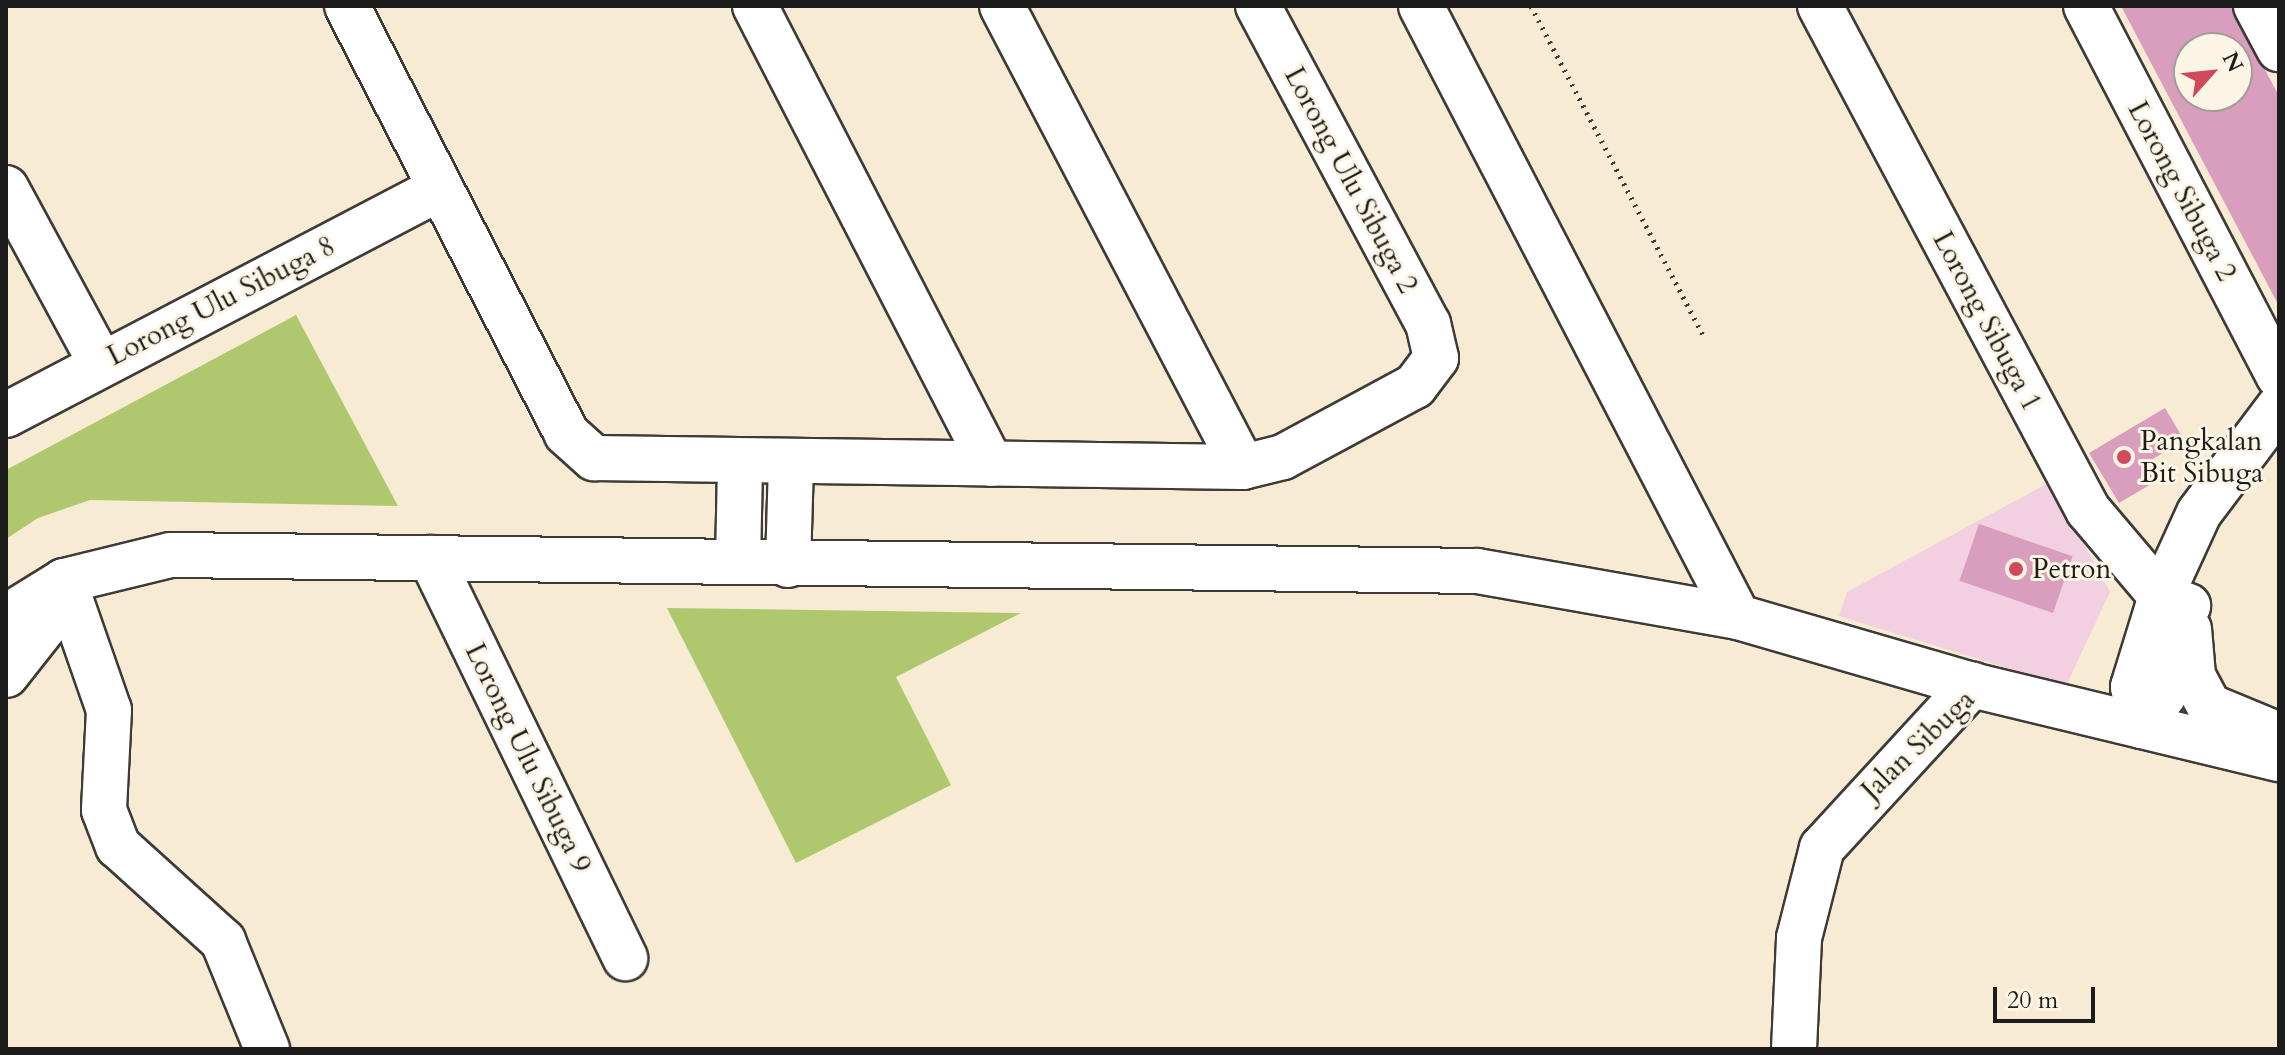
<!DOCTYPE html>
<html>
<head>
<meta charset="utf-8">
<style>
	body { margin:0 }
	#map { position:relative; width:2285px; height:1055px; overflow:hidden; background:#f7ebd3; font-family:Cardo,serif }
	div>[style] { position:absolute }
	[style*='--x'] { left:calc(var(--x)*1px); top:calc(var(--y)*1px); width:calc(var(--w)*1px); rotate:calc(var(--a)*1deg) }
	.built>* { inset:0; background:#f2cfe1 }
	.green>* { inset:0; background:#afc86d }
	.building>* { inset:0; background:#d99dbe; transform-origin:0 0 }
	.path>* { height:5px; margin-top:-2.5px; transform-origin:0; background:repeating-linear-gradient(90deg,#3d3b37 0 2px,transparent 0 8px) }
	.roads { filter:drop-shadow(2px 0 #3d3b37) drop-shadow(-2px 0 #3d3b37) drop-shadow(0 2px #3d3b37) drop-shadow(0 -2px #3d3b37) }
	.minor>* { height:44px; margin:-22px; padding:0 22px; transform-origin:22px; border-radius:22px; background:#fff }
	.dots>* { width:22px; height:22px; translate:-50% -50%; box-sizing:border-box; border:4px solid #fcf5e5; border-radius:50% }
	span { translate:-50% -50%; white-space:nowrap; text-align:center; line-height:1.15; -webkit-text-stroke:6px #fcf5e5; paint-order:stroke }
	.street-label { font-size:28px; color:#1c1c1c }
	.poi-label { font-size:28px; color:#1c1c1c }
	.left { translate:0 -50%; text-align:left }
	.frame { position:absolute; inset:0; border:8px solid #1c1c1c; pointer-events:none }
	.north { position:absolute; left:2173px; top:32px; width:80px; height:80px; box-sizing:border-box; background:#fcf5e5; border:2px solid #a29e95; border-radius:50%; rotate:63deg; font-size:22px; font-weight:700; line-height:32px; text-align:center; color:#1c1c1c }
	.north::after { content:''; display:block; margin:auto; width:28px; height:36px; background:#d1495b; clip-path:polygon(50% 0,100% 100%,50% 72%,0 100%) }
	.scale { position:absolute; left:1993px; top:987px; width:102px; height:36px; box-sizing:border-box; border:4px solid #1c1c1c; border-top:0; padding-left:10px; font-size:24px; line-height:28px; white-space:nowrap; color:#1c1c1c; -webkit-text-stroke:6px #fcf5e5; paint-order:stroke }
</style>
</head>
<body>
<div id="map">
	<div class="built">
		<i style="clip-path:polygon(2050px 482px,2110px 592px,2066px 686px,1839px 616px,1847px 592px)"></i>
	</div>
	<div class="green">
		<i style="clip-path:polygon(296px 315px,398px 506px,90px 500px,38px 518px,6px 539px,6px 470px)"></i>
		<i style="clip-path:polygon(667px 608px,1021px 613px,896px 677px,951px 785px,796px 863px)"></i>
	</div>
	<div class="building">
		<i style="clip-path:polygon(evenodd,2121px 6px,2231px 6px,2279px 96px,2279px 306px,2121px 6px,2189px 48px,2237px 48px,2237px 96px,2189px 96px,2189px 48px)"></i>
		<i style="clip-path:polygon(2165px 408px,2184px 440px,2148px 462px,2158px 480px,2119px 503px,2089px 453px)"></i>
		<i style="left:1979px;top:524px;width:99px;height:60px;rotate:19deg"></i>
	</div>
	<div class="path">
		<i style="--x:1531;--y:6;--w:371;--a:62.4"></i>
	</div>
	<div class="roads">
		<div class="minor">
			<i style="--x:347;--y:6;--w:480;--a:62.8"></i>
			<i style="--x:566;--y:433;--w:38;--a:42"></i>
			<i style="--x:594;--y:458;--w:649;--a:0.79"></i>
			<i style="--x:1243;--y:467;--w:41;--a:-14"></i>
			<i style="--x:1283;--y:457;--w:150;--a:-28.3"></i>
			<i style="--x:1415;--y:386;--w:35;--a:-53"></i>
			<i style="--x:1436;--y:358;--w:35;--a:-103"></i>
			<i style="--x:1428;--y:324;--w:361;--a:-118.1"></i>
			<i style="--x:755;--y:6;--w:515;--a:62.74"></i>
			<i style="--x:1002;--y:6;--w:520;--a:62.4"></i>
			<i style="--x:1421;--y:6;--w:688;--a:62.58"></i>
			<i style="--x:1820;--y:6;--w:571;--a:62"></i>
			<i style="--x:2088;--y:510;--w:113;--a:49.7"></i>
			<i style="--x:2161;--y:596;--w:29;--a:20"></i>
			<i style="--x:2086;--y:6;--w:417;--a:62.5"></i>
			<i style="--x:2256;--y:6;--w:49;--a:61.9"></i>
			<i style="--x:6;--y:188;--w:200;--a:61.6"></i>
			<i style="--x:6;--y:415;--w:488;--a:-27.6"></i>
			<i style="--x:431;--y:558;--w:445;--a:64.1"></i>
			<i style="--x:738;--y:562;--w:99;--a:-88.8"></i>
			<i style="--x:788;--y:565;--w:102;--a:-88.3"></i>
			<i style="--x:64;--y:581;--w:137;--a:70.8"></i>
			<i style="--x:109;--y:710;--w:100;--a:92.9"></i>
			<i style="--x:104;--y:810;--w:39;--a:69"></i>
			<i style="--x:118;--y:846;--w:142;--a:42.1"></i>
			<i style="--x:223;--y:941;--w:117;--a:67.8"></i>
			<i style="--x:6;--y:617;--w:68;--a:-31.8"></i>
			<i style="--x:64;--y:581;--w:110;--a:-13.7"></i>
			<i style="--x:171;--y:555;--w:1306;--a:0.7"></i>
			<i style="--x:1477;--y:571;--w:265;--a:10"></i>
			<i style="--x:1738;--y:617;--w:244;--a:16.2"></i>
			<i style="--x:1972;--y:685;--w:316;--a:13.6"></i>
			<i style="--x:2189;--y:629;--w:47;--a:85.1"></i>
			<i style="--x:2193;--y:676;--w:34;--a:62"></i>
			<i style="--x:2209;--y:706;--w:76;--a:22.5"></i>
			<i style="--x:6;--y:675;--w:103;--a:-51.7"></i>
			<i style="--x:2142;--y:726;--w:40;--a:-103"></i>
			<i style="--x:2133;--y:687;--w:95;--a:-72.9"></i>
			<i style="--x:2161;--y:596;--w:91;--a:-65.4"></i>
			<i style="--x:2199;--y:513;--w:133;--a:-53"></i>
			<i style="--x:2142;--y:726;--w:38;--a:-55"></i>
			<i style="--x:2164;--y:695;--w:79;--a:-75.3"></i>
			<i style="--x:1794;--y:1049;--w:111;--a:-87.4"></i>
			<i style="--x:1799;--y:938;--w:93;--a:-75.7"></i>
			<i style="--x:1822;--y:848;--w:222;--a:-47.4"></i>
		</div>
	</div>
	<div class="dots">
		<i style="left:2124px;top:457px;background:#d1495b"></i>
		<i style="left:2016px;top:569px;background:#d1495b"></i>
	</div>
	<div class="street-label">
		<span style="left:1351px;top:180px;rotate:62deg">Lorong Ulu Sibuga 2</span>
		<span style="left:2182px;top:191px;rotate:62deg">Lorong Sibuga 2</span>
		<span style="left:221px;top:301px;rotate:-27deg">Lorong Ulu Sibuga 8</span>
		<span style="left:1987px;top:321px;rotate:62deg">Lorong Sibuga 1</span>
		<span style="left:1918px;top:745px;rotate:-44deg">Jalan Sibuga</span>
		<span style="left:528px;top:758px;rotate:64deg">Lorong Ulu Sibuga 9</span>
	</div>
	<div class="poi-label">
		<span class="left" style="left:2140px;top:457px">Pangkalan<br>Bit Sibuga</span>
		<span class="left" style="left:2032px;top:569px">Petron</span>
	</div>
	<div class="frame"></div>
	<div class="north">N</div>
	<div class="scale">20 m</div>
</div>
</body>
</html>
